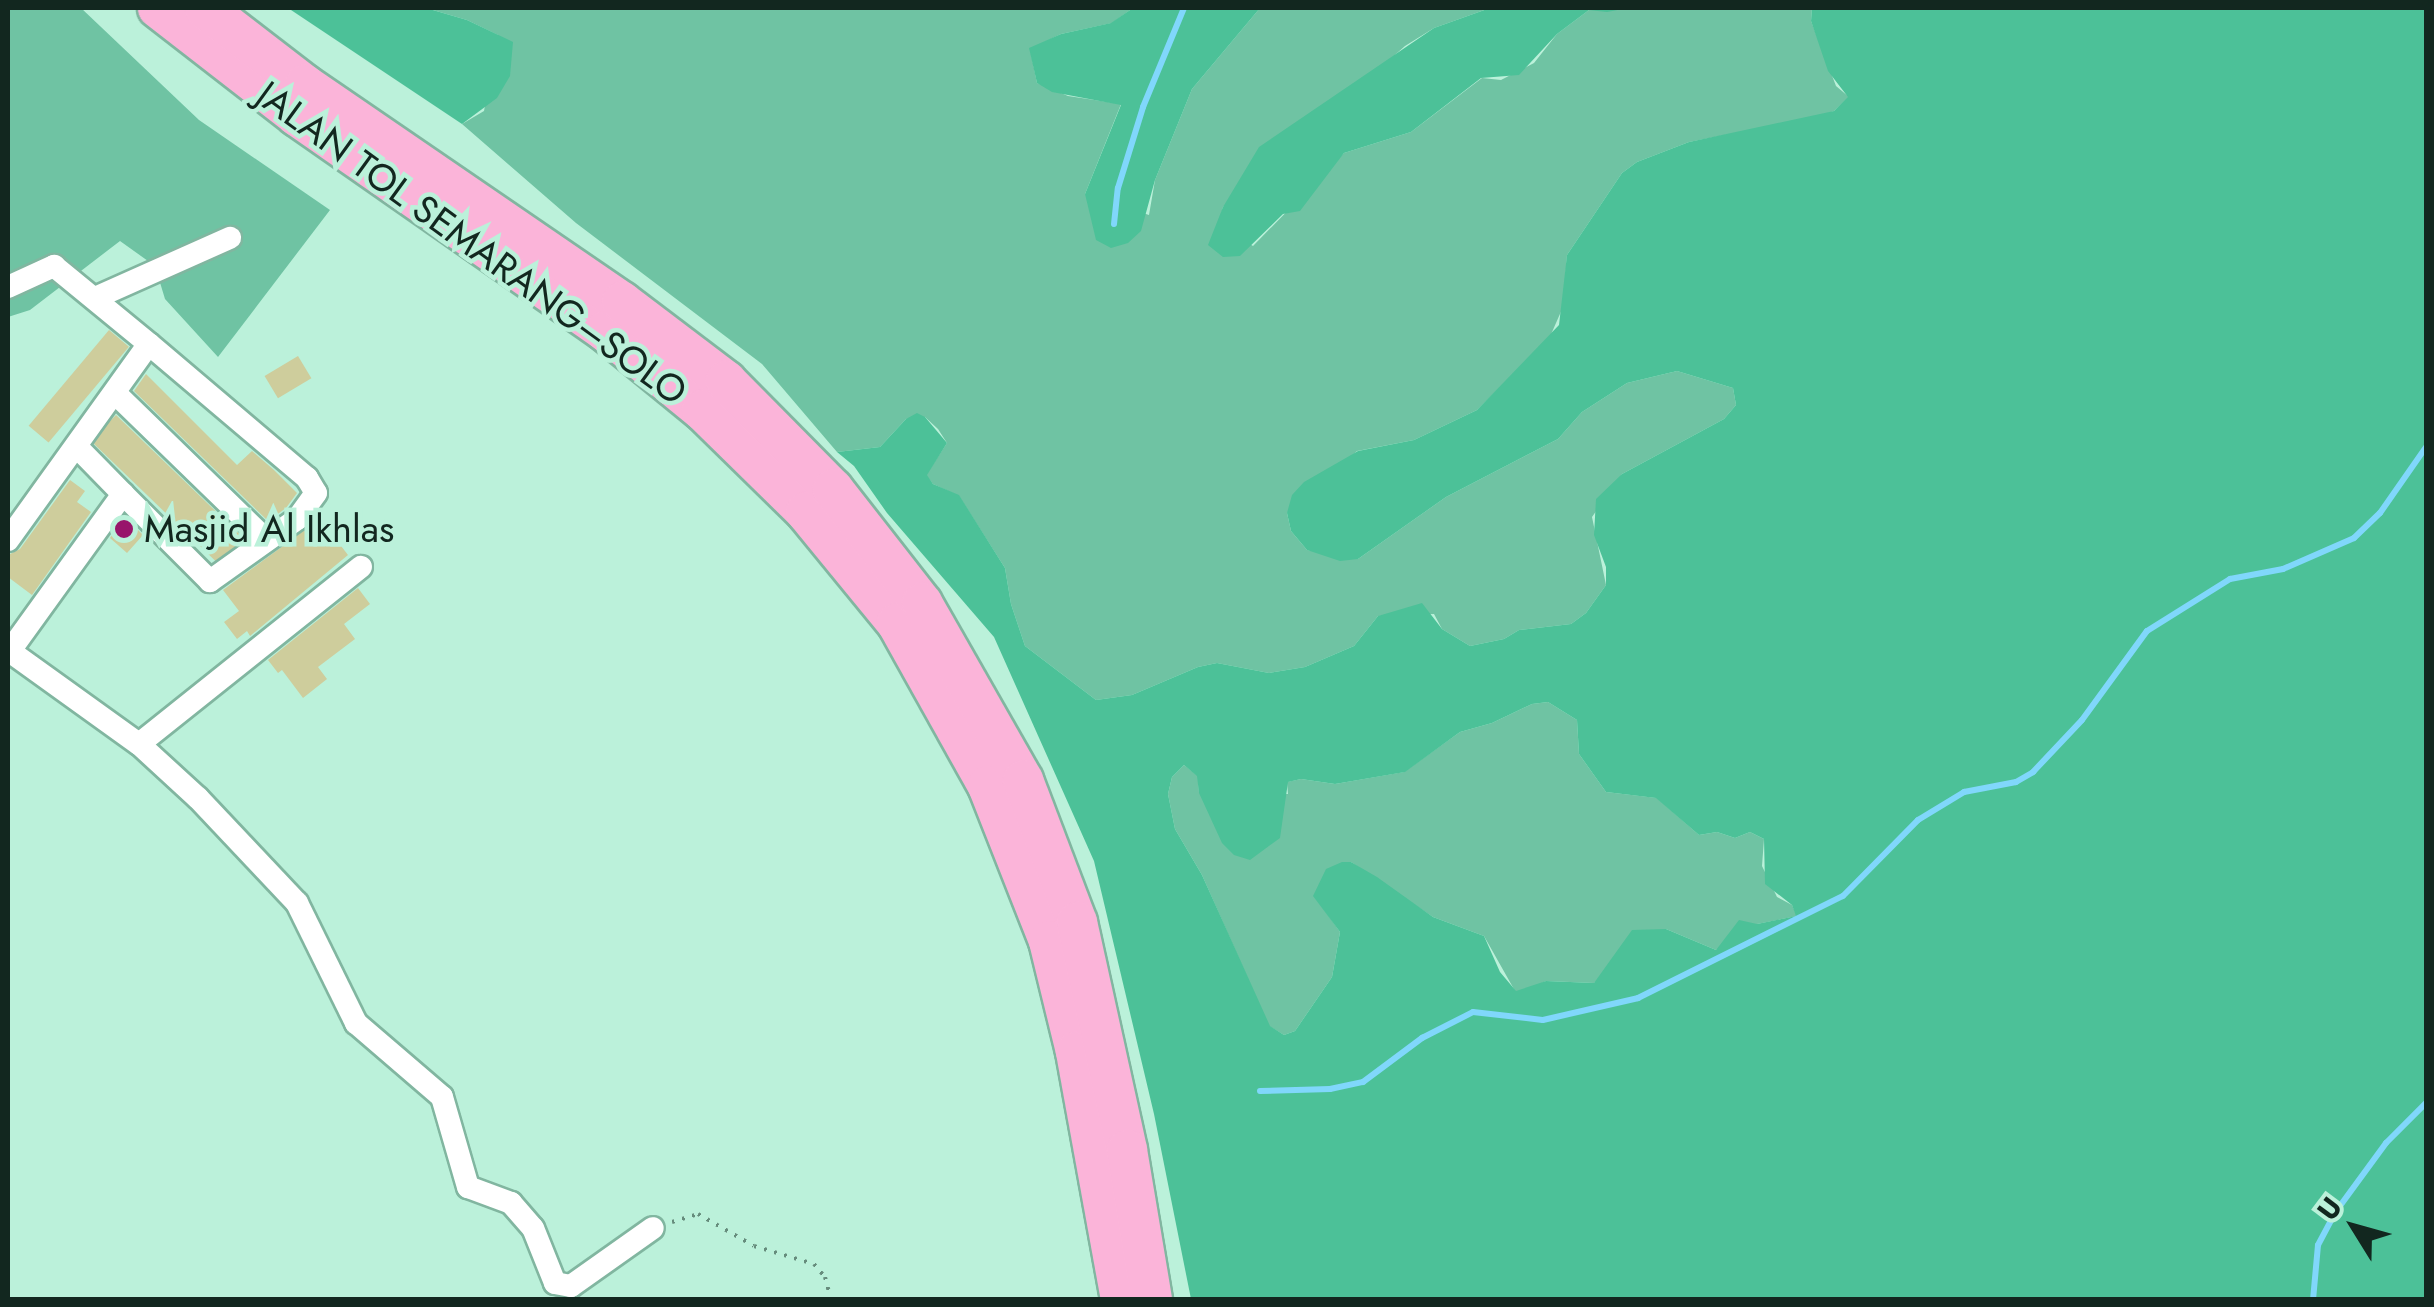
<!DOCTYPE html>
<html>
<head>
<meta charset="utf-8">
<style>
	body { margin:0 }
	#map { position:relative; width:2434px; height:1307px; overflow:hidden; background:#bbf1da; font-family:Jost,sans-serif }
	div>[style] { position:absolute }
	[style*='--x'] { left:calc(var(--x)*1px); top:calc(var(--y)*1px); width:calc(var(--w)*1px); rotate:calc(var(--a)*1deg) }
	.green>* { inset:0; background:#6fc3a3 }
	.forest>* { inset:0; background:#4cc198 }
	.stream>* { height:6px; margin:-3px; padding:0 3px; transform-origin:3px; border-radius:3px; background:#80d7fb }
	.building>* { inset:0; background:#cecd9c; transform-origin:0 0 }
	.path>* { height:4px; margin-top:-2px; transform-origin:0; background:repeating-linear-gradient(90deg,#668c7c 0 2.5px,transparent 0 10.5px) }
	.roads { filter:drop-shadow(2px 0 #81b6a0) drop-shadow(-2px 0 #81b6a0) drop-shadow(0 2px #81b6a0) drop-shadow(0 -2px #81b6a0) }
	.street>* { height:22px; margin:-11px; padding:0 11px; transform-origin:11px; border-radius:11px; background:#fff }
	.highway>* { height:40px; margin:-20px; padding:0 20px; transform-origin:20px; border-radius:20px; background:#fbb4d9 }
	.dots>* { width:28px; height:28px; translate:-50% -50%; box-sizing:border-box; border:5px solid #bbf1da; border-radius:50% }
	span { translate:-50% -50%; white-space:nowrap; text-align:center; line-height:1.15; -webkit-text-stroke:9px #bbf1da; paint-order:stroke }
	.street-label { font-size:38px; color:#12271f }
	.poi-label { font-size:38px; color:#12271f }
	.left { translate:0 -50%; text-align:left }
	.frame { position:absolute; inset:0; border:10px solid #12271f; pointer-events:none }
	.north { position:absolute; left:2304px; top:1177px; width:100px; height:100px; -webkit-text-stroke:8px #bbf1da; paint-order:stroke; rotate:307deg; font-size:28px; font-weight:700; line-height:40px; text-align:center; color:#12271f }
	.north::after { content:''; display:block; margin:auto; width:35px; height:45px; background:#12271f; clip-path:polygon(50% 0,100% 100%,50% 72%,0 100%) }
</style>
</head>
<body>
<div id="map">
	<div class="green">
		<i style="clip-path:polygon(8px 8px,81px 8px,199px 120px,330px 210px,218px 357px,165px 299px,155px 266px,120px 241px,30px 310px,8px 317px)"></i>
		<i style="clip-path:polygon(426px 8px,1133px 8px,1112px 23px,1061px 34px,1030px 49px,1037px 83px,1068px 96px,1121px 104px,1085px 194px,1149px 215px,1155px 180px,1192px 89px,1260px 8px,1490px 8px,1434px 28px,1405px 46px,1223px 207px,1219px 223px,1253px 246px,1344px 153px,1411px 132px,1482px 78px,1501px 80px,1534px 63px,1557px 34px,1589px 10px,1812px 8px,1811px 21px,1836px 86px,1849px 97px,1834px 111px,1818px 117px,1689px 142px,1637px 162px,1622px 173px,1567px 255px,1563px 307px,1549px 339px,1477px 410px,1414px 440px,1357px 451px,1287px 513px,1291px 531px,1307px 550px,1358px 559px,1446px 497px,1558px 439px,1582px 412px,1627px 383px,1677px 371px,1733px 388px,1736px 405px,1724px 419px,1622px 474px,1592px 517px,1606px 585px,1586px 613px,1571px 624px,1519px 630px,1504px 639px,1470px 646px,1442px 629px,1434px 614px,1378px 616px,1354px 646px,1305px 667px,1269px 673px,1217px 663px,1198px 667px,1132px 695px,1096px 700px,1025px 646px,1011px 604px,1005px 568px,959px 496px,933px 484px,926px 475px,947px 443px,938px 429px,925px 417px,906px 419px,880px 447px,837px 452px,762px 364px,576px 223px,462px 124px,484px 111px,498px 35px,467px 20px)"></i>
		<i style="clip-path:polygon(1548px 702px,1577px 720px,1579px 754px,1606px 792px,1657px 798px,1699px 835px,1717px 832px,1735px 838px,1750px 832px,1764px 839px,1762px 866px,1777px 897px,1792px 905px,1797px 916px,1757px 924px,1716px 950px,1666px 929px,1594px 983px,1546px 981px,1524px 992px,1515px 991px,1484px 936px,1433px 917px,1351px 862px,1314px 895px,1340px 932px,1332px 977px,1295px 1031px,1284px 1035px,1269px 1026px,1202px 875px,1175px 829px,1168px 794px,1172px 777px,1184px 765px,1198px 776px,1199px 793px,1288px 794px,1287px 782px,1301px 779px,1335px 784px,1404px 772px,1460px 732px,1492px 723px,1532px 704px)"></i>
	</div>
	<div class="forest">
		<i style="clip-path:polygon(288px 8px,426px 8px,467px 20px,513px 42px,510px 76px,497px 98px,462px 124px)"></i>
		<i style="clip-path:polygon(1133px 8px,1260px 8px,1192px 89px,1155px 180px,1141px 231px,1128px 243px,1111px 248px,1096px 240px,1085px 194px,1121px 105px,1052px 92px,1037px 83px,1029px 48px,1061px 34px,1111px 23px)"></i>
		<i style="clip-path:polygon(1490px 8px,1628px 8px,1607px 12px,1589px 10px,1557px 34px,1519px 75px,1481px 78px,1411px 132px,1344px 153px,1300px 211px,1283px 214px,1240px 256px,1223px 257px,1208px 245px,1223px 207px,1259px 147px,1434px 28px)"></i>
		<i style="clip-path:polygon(evenodd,1812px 8px,2426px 8px,2426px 1299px,1191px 1299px,1154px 1114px,1094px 861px,994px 637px,887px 513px,854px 466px,837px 452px,880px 447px,906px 419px,917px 413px,925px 417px,947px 443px,927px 475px,933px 484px,959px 495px,1005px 568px,1011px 604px,1025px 646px,1096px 700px,1132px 695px,1198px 667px,1217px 663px,1269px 673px,1305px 667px,1354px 646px,1378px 616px,1422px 603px,1442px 629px,1470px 646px,1504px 639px,1519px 630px,1571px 624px,1586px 613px,1606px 585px,1606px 567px,1594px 535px,1596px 499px,1622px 474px,1724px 419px,1736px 405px,1733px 388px,1677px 371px,1627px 383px,1582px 412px,1558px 439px,1446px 497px,1358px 559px,1340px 561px,1307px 550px,1291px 531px,1287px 513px,1292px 495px,1304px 482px,1358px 451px,1414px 440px,1477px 410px,1559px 325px,1567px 255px,1622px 173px,1637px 162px,1689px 142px,1834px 111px,1848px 97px,1828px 71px,1811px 21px,1812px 8px,1548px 702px,1577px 720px,1579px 754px,1606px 792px,1656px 798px,1699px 835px,1717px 832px,1735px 838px,1750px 832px,1764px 839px,1765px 884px,1792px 905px,1796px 916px,1757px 924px,1739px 920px,1716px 950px,1666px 929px,1632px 930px,1594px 983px,1546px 981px,1516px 991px,1500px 972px,1484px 936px,1433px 917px,1377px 877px,1351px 862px,1342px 862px,1326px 869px,1313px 896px,1340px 932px,1332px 977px,1295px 1031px,1284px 1035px,1270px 1026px,1202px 875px,1175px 829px,1168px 794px,1172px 777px,1184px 765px,1197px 776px,1199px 793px,1222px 843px,1234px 855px,1250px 860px,1280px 838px,1288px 782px,1301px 779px,1335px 784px,1405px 772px,1460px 732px,1492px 723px,1532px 704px,1548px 702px)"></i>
	</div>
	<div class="stream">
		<i style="--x:1114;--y:224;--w:36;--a:-84"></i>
		<i style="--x:1118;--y:188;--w:85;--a:-72.8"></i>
		<i style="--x:1143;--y:107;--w:107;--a:-67.5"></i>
		<i style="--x:1260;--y:1091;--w:70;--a:-1.6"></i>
		<i style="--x:1330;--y:1089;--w:34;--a:-12"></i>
		<i style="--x:1363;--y:1082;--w:74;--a:-36.7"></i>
		<i style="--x:1422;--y:1038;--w:57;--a:-27"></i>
		<i style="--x:1473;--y:1012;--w:70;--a:6.5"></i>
		<i style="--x:1543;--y:1020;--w:98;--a:-13"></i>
		<i style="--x:1638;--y:998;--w:229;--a:-26.5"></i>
		<i style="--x:1843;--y:896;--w:107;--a:-45.4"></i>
		<i style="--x:1918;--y:820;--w:54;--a:-31.3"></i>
		<i style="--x:1964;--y:792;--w:53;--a:-10.9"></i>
		<i style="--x:2016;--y:782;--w:20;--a:-30"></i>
		<i style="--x:2033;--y:772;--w:71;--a:-46.7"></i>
		<i style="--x:2082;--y:720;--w:110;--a:-53.9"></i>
		<i style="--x:2147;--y:631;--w:98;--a:-32.1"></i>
		<i style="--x:2230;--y:579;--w:54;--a:-10.7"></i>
		<i style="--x:2283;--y:569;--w:77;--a:-23.6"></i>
		<i style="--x:2354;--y:538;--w:36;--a:-44"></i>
		<i style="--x:2380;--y:513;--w:80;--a:-55.1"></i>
		<i style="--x:2313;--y:1300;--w:55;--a:-84.8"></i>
		<i style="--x:2318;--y:1245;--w:40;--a:-62"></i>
		<i style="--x:2337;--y:1210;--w:83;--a:-53.8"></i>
		<i style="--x:2386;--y:1143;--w:57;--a:-45"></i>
	</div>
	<div class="building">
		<i style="left:109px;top:330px;width:26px;height:125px;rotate:40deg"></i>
		<i style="left:298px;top:356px;width:26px;height:39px;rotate:59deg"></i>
		<i style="clip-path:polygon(146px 374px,237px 465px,252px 451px,274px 470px,297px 493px,286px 508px,268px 521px,134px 391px)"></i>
		<i style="left:116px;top:415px;width:177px;height:36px;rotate:44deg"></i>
		<i style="clip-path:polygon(70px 480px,85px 491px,77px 502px,91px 512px,32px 595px,8px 577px,8px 555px,20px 549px)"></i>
		<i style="clip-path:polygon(125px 517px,143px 535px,127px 553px,110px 538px)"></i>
		<i style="clip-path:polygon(310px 526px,325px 546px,335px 538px,348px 555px,250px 636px,247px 631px,237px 639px,224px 622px,239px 611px,223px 590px)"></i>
		<i style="clip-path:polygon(358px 588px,370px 604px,344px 624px,355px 639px,318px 667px,327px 679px,303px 698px,282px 670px,278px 673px,268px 660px)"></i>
	</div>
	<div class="path">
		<i style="--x:672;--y:1222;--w:27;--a:-17"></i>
		<i style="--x:698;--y:1214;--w:64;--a:29.7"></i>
		<i style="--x:754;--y:1246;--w:63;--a:16.7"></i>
		<i style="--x:814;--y:1264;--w:17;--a:50"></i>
		<i style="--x:825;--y:1277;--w:24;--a:75"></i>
	</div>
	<div class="roads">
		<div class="street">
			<i style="--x:8;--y:287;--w:51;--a:-24.5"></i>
			<i style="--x:54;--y:266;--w:123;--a:39.4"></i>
			<i style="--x:95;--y:298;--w:148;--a:-24"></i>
			<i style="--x:115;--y:393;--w:211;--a:44.2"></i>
			<i style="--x:8;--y:540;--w:241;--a:-54.3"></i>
			<i style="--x:149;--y:344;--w:207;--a:40.3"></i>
			<i style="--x:307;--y:478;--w:17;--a:59"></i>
			<i style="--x:316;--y:493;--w:32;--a:126"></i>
			<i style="--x:297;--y:519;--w:107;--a:144.5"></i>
			<i style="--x:210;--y:581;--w:123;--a:-135"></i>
			<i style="--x:8;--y:650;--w:161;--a:35.7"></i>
			<i style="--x:139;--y:744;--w:80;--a:42.5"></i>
			<i style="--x:198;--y:798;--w:144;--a:46.7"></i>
			<i style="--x:297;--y:903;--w:134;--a:63.8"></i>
			<i style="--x:356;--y:1023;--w:113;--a:40.7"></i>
			<i style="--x:442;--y:1097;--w:94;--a:73.9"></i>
			<i style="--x:468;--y:1187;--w:46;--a:20.4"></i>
			<i style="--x:511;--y:1203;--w:33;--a:49"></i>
			<i style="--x:533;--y:1228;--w:59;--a:68.2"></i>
			<i style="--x:555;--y:1283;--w:16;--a:11"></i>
			<i style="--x:571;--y:1286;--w:100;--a:-35.3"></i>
			<i style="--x:9;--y:652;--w:195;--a:-54.2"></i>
			<i style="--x:123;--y:494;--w:67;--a:-134.4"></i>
			<i style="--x:139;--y:744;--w:284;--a:-38.6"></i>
		</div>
		<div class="highway">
			<i style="--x:158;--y:8;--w:176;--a:37.8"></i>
			<i style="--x:297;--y:116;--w:376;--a:34.9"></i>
			<i style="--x:605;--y:331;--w:125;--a:39.2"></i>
			<i style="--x:702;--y:410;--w:146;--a:44.4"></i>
			<i style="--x:806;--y:512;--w:144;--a:50.7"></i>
			<i style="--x:897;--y:623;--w:187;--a:60.8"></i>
			<i style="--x:988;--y:786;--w:167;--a:68.5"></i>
			<i style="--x:1049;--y:941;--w:114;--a:76.3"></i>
			<i style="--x:1076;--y:1052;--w:252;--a:79.7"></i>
			<i style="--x:205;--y:8;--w:126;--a:37.6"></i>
			<i style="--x:305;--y:85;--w:384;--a:34.4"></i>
			<i style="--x:622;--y:302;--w:131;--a:37.2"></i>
			<i style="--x:726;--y:381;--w:152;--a:45.3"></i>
			<i style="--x:833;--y:489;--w:145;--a:52"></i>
			<i style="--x:922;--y:603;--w:204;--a:60.3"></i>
			<i style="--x:1023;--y:780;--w:152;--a:69.2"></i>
			<i style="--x:1077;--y:922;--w:233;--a:77.6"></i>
			<i style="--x:1127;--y:1150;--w:152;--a:80.5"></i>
		</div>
	</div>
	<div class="dots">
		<i style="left:124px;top:529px;background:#98156b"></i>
	</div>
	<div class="street-label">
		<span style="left:472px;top:243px;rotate:36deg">JALAN TOL SEMARANG–SOLO</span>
	</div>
	<div class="poi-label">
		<span class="left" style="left:144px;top:529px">Masjid Al Ikhlas</span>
	</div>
	<div class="frame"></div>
	<div class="north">U</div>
</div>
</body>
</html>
